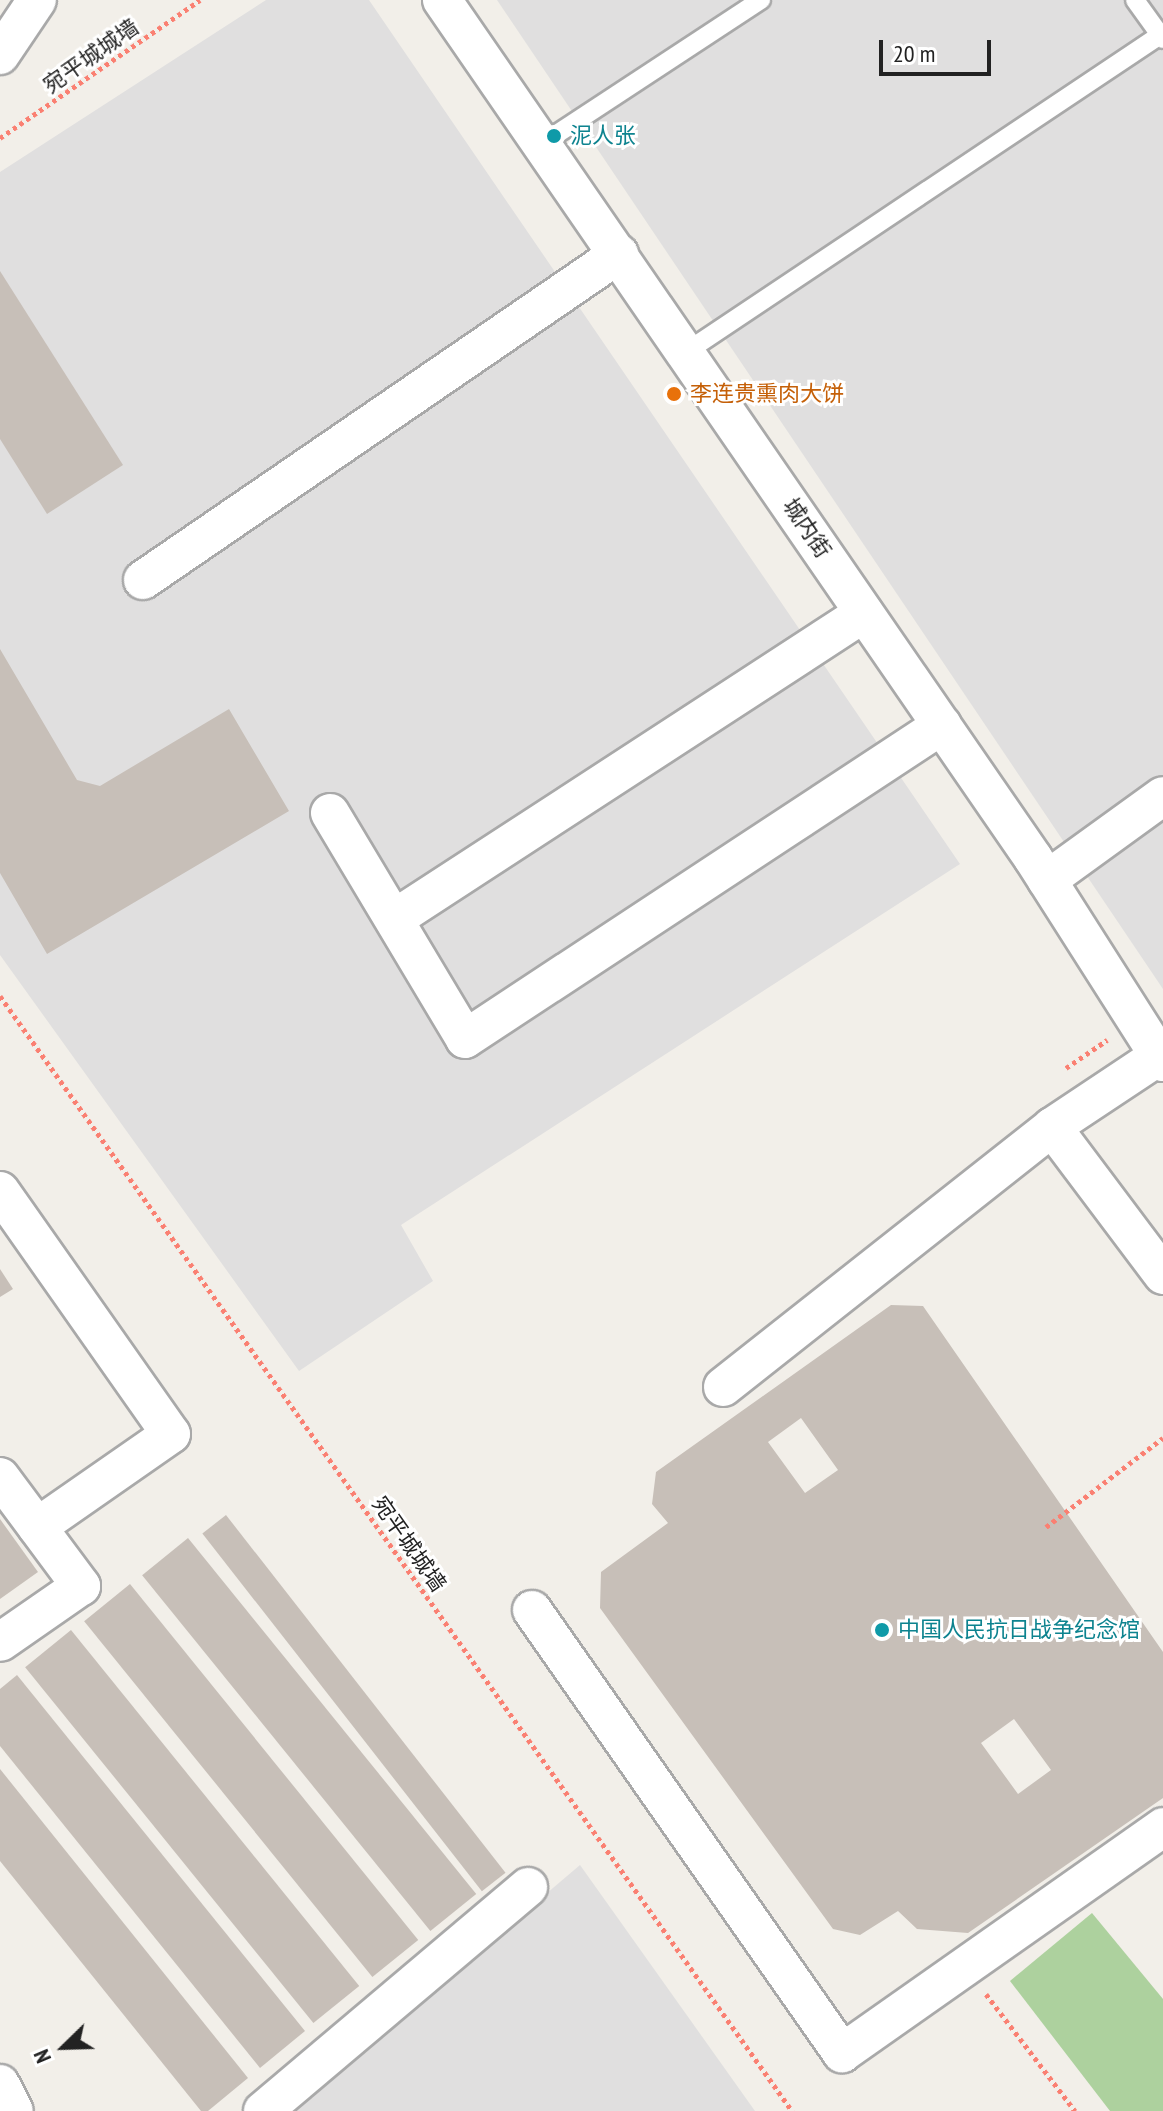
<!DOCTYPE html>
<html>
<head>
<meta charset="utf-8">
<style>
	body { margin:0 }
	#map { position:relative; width:1163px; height:2111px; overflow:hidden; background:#f2efe9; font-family:"PT Sans Narrow","Noto Sans SC",sans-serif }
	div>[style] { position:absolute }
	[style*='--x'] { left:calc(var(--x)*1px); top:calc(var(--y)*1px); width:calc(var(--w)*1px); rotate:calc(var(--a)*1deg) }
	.residential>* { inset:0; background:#e0dfdf }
	.forest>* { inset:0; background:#add19e }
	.building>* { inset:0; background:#c7bfb8; transform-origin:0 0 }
	.path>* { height:5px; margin-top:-2.5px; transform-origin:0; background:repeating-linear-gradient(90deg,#fa8072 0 4px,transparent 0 8px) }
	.roads { filter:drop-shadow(2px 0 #a9a9a9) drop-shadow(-2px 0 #a9a9a9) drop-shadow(0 2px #a9a9a9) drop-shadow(0 -2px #a9a9a9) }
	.lane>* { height:18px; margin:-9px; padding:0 9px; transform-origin:9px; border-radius:9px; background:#fff }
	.street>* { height:38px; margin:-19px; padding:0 19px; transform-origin:19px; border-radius:19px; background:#fff }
	.dots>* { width:22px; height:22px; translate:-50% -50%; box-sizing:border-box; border:4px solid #fff; border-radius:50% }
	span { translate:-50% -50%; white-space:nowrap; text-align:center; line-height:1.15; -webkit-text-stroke:6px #fff; paint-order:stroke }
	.street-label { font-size:22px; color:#222 }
	.culture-label { font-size:22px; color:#0d838f }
	.left { translate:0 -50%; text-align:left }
	.food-label { font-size:22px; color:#c56008 }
	.north { position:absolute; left:24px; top:2007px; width:80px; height:80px; -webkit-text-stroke:6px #fff; paint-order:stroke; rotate:247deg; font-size:22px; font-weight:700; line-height:32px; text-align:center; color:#222 }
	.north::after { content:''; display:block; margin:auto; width:28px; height:36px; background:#222; clip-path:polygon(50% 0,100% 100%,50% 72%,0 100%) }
	.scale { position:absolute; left:879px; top:40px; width:112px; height:36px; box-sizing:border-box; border:4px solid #222; border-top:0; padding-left:10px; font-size:24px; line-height:28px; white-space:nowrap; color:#222; -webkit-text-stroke:6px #fff; paint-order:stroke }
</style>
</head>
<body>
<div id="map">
	<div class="residential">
		<i style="clip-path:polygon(266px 0,369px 0,960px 864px,401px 1225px,433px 1281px,299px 1371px,0 955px,0 172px)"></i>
		<i style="clip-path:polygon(497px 0,1163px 0,1163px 989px)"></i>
		<i style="clip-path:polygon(580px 1865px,755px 2111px,291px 2111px)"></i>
	</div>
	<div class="forest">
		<i style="clip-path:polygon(1092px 1913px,1163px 1999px,1163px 2111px,1110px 2111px,1010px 1981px)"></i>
	</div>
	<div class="building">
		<i style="clip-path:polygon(0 271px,123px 465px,47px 514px,0 439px)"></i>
		<i style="clip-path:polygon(0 649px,77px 780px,100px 786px,229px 709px,289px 811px,47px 954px,0 873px)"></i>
		<i style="clip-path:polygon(0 1269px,13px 1289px,0 1297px)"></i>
		<i style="clip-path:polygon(evenodd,891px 1305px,923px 1306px,1163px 1652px,1163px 1798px,968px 1933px,917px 1929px,898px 1911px,860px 1935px,833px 1929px,600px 1608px,601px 1572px,668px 1523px,652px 1504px,656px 1472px,891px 1305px,801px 1418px,838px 1470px,805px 1493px,768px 1442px,801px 1418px,891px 1305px,1014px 1719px,1051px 1770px,1018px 1794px,981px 1743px,1014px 1719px)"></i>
		<i style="left:226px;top:1515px;width:454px;height:30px;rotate:52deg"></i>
		<i style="clip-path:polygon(0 1519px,38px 1572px,0 1599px)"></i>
		<i style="left:188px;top:1538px;width:458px;height:59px;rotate:51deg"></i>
		<i style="left:130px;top:1584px;width:458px;height:59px;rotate:51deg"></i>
		<i style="left:71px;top:1630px;width:458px;height:59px;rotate:51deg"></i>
		<i style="clip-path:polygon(17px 1675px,305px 2031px,260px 2068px,0 1746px,0 1689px)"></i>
		<i style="clip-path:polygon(0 1769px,248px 2078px,208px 2111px,201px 2111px,0 1861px)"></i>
	</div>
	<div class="path">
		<i style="--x:0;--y:138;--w:243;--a:-34.6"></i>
		<i style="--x:0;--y:996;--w:1368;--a:54.61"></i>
		<i style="--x:1066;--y:1068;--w:50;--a:-34.3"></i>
		<i style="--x:1046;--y:1527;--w:147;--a:-37.3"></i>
		<i style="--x:986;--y:1994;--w:147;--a:52.7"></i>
	</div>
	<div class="roads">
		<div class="lane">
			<i style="--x:1135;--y:0;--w:48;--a:54.3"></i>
			<i style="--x:543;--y:143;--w:261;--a:-33.3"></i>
			<i style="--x:686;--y:352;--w:570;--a:-33.77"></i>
		</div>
		<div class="street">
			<i style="--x:442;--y:0;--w:1042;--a:55.44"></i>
			<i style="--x:1033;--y:858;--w:242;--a:57.5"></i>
			<i style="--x:0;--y:55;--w:66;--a:-56.1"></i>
			<i style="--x:143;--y:580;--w:577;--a:-34.41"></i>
			<i style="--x:330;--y:813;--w:263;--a:59.1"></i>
			<i style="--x:465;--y:1039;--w:571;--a:-33.36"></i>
			<i style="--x:1047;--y:880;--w:143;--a:-35.9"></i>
			<i style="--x:397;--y:917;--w:557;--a:-33.06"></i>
			<i style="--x:1052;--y:1127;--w:128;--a:-33.6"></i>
			<i style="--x:0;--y:1191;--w:297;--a:54.9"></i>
			<i style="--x:171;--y:1434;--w:163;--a:145.2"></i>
			<i style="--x:723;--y:1387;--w:419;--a:-38.3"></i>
			<i style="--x:1052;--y:1127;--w:185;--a:53.1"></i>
			<i style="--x:0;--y:1477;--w:136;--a:53.4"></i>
			<i style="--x:81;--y:1586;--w:98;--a:145.3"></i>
			<i style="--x:532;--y:1610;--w:541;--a:55.02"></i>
			<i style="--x:842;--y:2053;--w:393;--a:-35.1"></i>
			<i style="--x:0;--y:2084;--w:30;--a:63"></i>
			<i style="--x:263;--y:2111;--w:347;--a:-40.2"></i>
		</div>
	</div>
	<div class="dots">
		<i style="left:554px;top:136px;background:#0f9aa8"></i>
		<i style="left:674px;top:394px;background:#e8710a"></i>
		<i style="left:882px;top:1630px;background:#0f9aa8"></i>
	</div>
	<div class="street-label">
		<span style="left:91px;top:56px;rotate:-35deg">宛平城城墙</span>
		<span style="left:807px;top:528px;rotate:56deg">城内街</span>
		<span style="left:409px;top:1544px;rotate:55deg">宛平城城墙</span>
	</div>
	<div class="culture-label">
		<span class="left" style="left:570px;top:136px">泥人张</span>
		<span class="left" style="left:898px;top:1630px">中国人民抗日战争纪念馆</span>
	</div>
	<div class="food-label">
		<span class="left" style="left:690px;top:394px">李连贵熏肉大饼</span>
	</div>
	<div class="north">N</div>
	<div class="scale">20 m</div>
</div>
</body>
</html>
